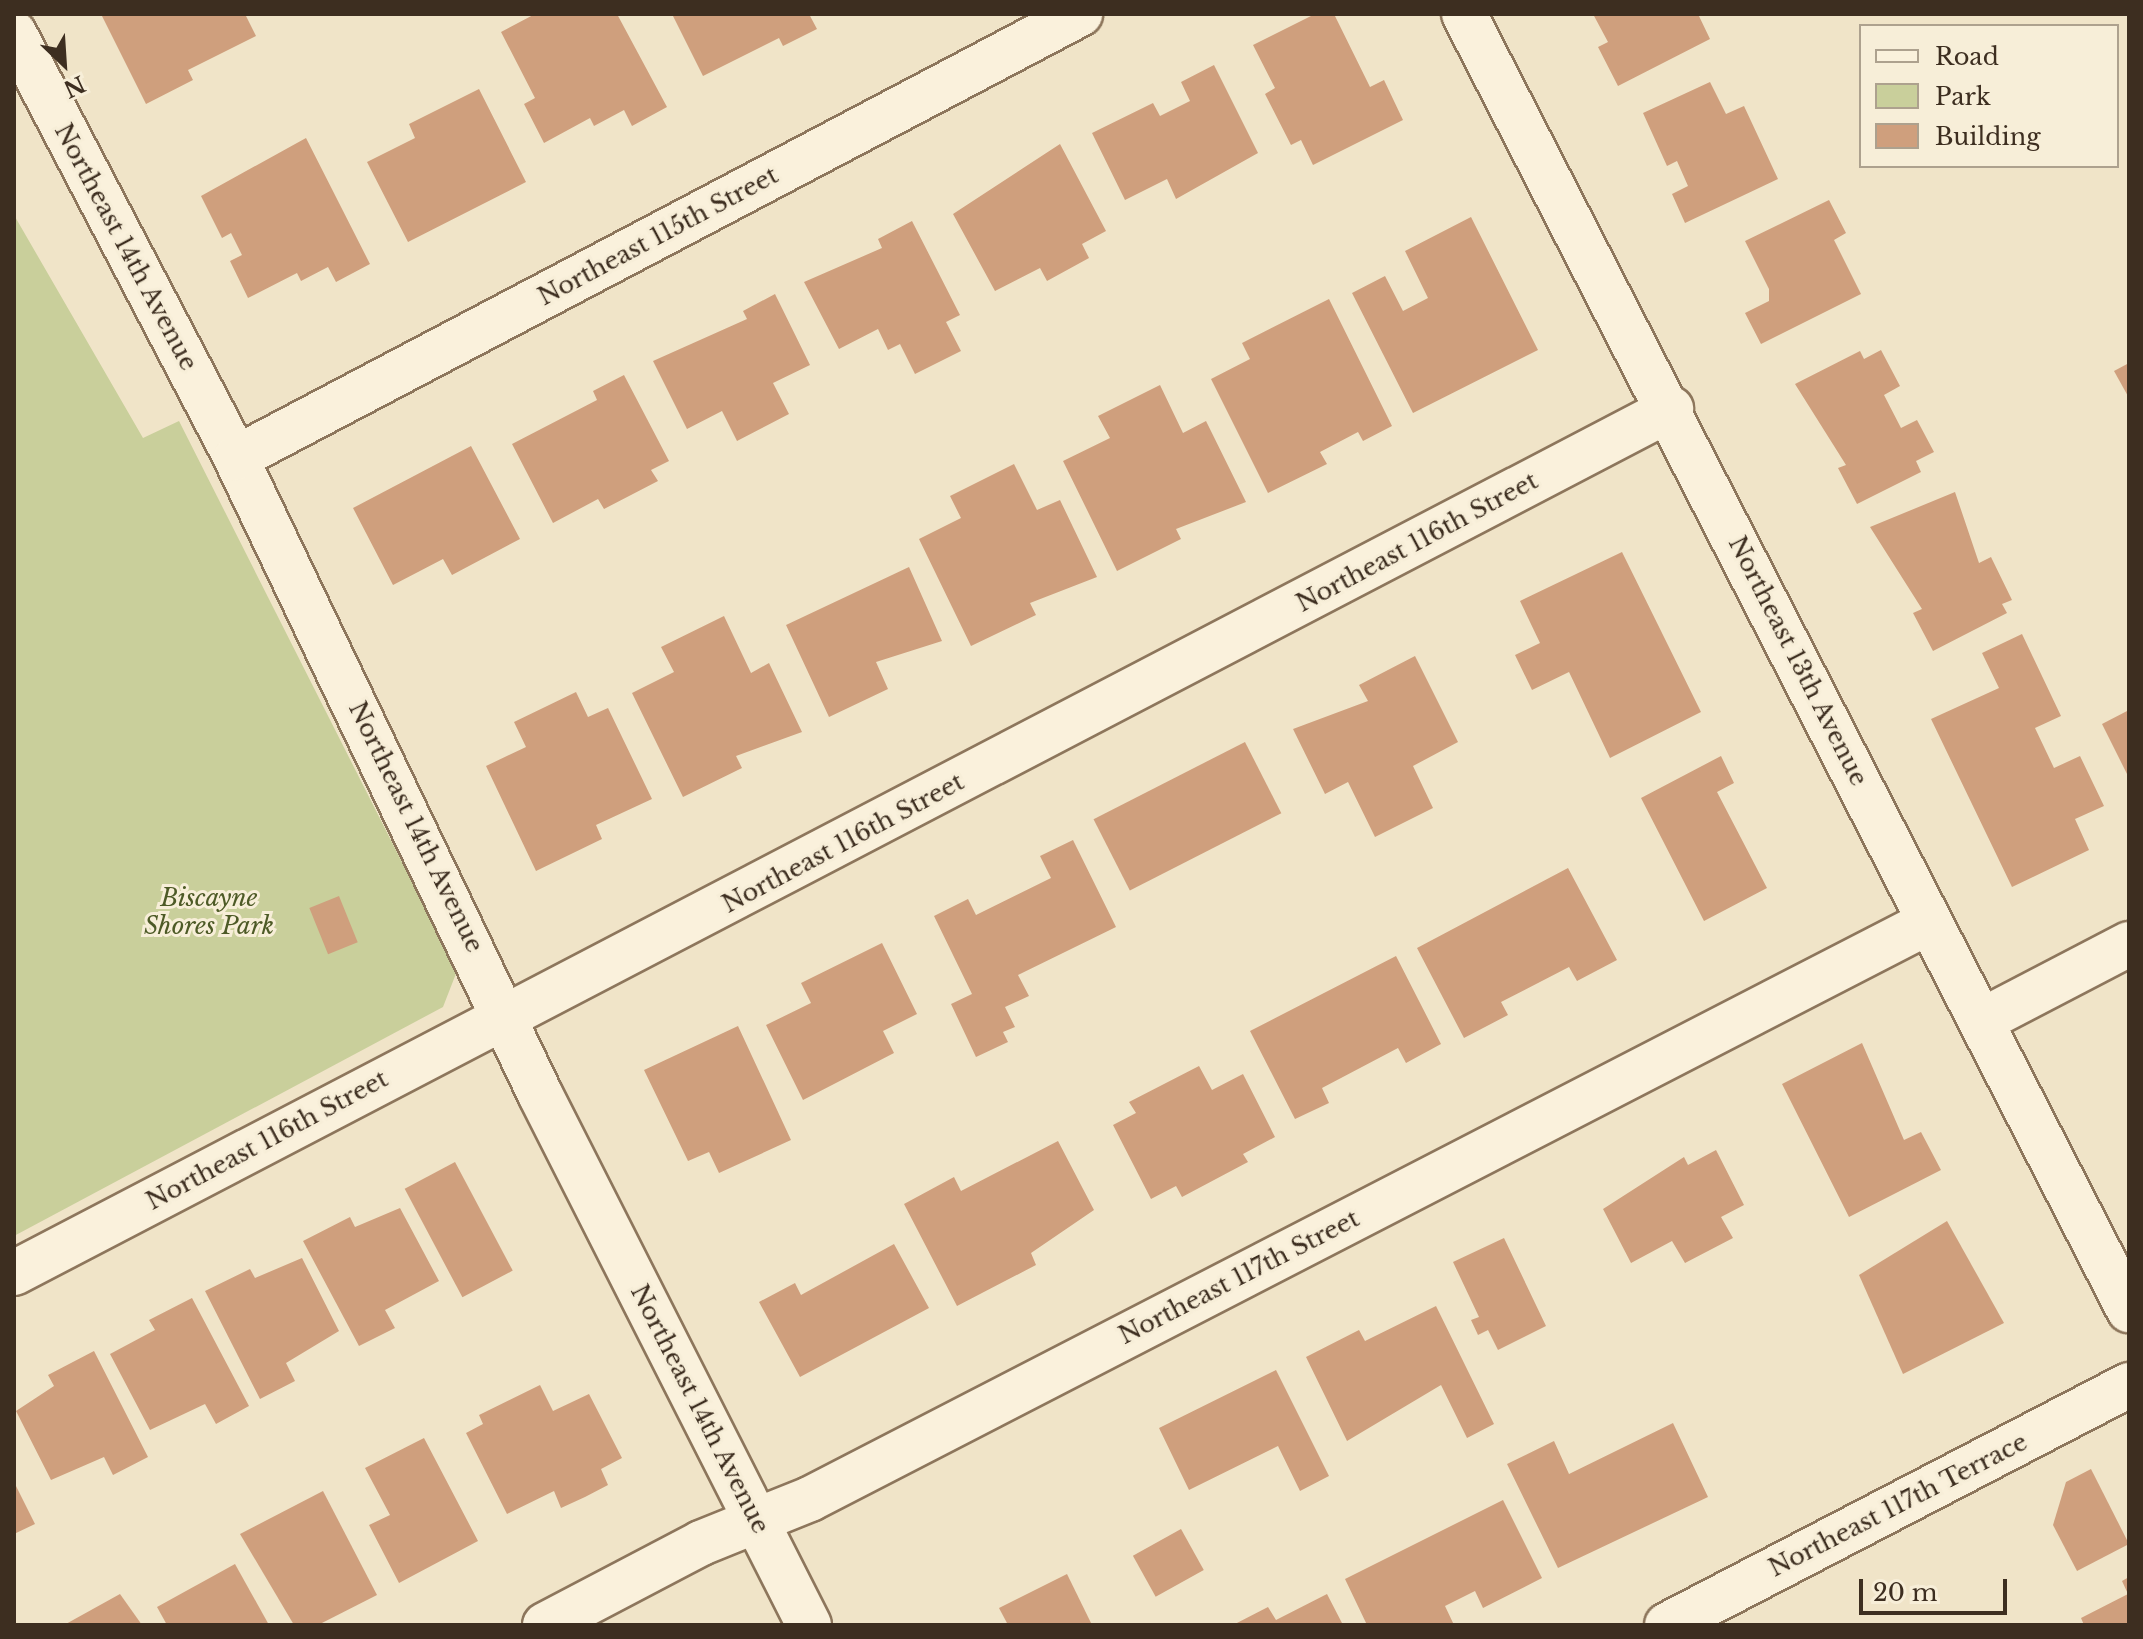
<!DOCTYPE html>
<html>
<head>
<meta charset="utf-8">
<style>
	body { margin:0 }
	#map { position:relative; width:2143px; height:1639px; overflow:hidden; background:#f0e4c8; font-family:"Libre Baskerville",serif }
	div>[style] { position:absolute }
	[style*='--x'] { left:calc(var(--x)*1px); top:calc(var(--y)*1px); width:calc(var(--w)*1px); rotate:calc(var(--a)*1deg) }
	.green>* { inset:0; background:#c9cf9b }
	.building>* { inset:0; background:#cf9f7d; transform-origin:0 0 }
	.roads { filter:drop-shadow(2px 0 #8d765c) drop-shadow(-2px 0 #8d765c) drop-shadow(0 2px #8d765c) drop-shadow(0 -2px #8d765c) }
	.minor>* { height:44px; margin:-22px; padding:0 22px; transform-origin:22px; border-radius:22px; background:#faf1dc }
	.tertiary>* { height:44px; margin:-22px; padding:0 22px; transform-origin:22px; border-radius:22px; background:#faf1dc }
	span { translate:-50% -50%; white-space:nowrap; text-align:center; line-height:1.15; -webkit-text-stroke:6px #f7eed8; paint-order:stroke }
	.street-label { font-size:24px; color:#3d2e20 }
	.park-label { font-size:24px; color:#4d5a26; font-style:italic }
	.frame { position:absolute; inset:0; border:16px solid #3d2e20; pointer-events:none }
	.legend { position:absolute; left:1859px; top:24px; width:260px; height:144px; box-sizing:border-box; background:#f7eed8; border:2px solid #ada18e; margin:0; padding:10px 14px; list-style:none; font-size:24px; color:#3d2e20 }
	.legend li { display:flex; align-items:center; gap:16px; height:40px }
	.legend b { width:40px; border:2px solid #ada18e }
	.north { position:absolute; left:24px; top:24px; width:80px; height:80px; -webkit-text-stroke:6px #f7eed8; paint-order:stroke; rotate:155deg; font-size:22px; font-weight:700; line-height:32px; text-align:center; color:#3d2e20 }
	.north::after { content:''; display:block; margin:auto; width:28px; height:36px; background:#3d2e20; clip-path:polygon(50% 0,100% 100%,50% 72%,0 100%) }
	.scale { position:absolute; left:1859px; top:1579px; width:148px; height:36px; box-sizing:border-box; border:4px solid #3d2e20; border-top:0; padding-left:10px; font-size:24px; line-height:28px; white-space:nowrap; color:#3d2e20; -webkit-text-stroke:6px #f7eed8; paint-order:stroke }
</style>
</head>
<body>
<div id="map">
	<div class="green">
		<i style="clip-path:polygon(14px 215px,143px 438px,179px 421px,457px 971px,443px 1007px,14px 1236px)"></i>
	</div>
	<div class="building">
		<i style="clip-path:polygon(101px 14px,245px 14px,256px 36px,188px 70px,193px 80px,146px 104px)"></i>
		<i style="clip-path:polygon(535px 14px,617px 14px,667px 107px,632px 126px,624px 110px,594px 126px,590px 118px,544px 143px,524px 104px,535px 98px,501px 32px)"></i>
		<i style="clip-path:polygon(672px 14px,809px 14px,817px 29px,783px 46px,779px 38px,703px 76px)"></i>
		<i style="clip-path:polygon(1315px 14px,1334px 14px,1370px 87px,1384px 80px,1403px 120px,1313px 165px,1301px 140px,1291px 145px,1265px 94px,1275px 88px,1253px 45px)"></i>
		<i style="clip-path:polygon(1593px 14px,1698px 14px,1710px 39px,1618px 86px,1598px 47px,1608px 42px)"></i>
		<i style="clip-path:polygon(1214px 65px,1258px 153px,1176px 199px,1167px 179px,1125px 200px,1092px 133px,1153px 103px,1160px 116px,1190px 101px,1181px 82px)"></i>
		<i style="clip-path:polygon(1710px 82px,1726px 114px,1744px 106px,1778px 179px,1685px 223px,1672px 194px,1688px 186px,1677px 161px,1667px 166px,1643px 113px)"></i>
		<i style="clip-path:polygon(479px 89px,526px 182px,408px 242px,367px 162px,415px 138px,409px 124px)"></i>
		<i style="clip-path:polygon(306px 138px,370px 264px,336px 282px,328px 267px,301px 281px,297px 273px,248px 298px,230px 261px,242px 255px,231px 233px,222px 238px,201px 196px)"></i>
		<i style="clip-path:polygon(1060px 144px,1106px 231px,1082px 244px,1089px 258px,1047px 281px,1040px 268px,995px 291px,953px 214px)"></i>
		<i style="clip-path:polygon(1829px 200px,1846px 233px,1834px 240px,1861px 294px,1761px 344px,1745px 313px,1769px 301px,1769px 289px,1745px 241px)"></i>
		<i style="clip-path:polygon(1471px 217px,1538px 350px,1413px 413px,1352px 293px,1385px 276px,1403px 311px,1428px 298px,1405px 251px)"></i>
		<i style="clip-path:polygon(912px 221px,960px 315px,946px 322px,961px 351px,915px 374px,900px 344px,888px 350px,878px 329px,839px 349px,804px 282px,882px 248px,878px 239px)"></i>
		<i style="clip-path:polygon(775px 294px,810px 365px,773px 383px,789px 414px,737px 441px,722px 411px,687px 429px,653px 361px,747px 319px,743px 311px)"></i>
		<i style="clip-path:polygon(1329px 299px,1392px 426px,1363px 441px,1358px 432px,1320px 452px,1327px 464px,1268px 493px,1211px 379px,1250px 359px,1242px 343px)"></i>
		<i style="clip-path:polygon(1881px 350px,1900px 386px,1884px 395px,1901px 428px,1917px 420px,1934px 452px,1916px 461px,1921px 472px,1857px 504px,1838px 468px,1846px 465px,1795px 384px,1860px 351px,1864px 359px)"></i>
		<i style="clip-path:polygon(2129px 363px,2129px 398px,2114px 371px)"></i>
		<i style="clip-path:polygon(624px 375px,669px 461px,651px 470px,658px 481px,604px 509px,598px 499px,553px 523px,512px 444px,597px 400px,593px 391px)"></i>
		<i style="clip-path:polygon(1160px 385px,1183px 433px,1206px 421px,1246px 502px,1176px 529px,1181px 539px,1117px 571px,1063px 461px,1110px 438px,1098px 416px)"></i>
		<i style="clip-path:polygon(471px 446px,520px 539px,452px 575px,443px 559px,393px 585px,353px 508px)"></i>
		<i style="clip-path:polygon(1014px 464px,1037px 510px,1060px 500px,1097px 577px,1030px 603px,1036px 615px,971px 646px,919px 539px,961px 518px,950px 496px)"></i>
		<i style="clip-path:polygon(1955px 492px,1979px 563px,1991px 557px,2012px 600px,2002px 604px,2007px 613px,1933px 651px,1913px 613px,1922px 609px,1870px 527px)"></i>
		<i style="clip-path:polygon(1622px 552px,1701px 712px,1610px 758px,1569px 672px,1532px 690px,1515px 655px,1540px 643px,1520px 601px)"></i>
		<i style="clip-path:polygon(909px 567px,942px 641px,876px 662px,888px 689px,829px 717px,786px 625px)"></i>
		<i style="clip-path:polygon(724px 616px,751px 673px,769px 663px,802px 732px,736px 756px,742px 768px,683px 797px,632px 693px,674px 672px,661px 647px)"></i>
		<i style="clip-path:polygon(2022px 634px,2061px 716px,2035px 728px,2054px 768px,2080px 756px,2104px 806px,2075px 819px,2089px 850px,2012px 887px,1931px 719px,1999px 688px,1982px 653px)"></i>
		<i style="clip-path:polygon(1415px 656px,1458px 742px,1413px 766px,1433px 808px,1375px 837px,1348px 782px,1325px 794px,1293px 729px,1368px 701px,1359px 685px)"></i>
		<i style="clip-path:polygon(576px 692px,588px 717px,608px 708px,652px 799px,596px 825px,602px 839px,536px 871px,486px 766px,526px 747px,514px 722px)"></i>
		<i style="clip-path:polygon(2129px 710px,2129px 778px,2102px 724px)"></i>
		<i style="left:1245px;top:742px;width:80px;height:170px;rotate:63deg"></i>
		<i style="clip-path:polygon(1721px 756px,1734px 783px,1717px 792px,1767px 888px,1704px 921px,1641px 798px)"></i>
		<i style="clip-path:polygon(1073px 840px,1116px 927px,1018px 975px,1029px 996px,1005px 1007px,1015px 1027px,1003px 1032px,1008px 1042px,976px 1057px,951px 1004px,972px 994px,934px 916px,968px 899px,976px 915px,1051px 878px,1040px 856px)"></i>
		<i style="clip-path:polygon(1568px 868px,1617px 960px,1577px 981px,1569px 967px,1501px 1002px,1508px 1015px,1464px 1038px,1417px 948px)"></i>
		<i style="left:339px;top:896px;width:50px;height:32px;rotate:68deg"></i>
		<i style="clip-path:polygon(882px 943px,917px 1014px,883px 1031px,894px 1053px,803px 1100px,766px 1025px,811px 1003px,801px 983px)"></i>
		<i style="clip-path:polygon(1396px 956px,1441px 1044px,1406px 1063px,1398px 1048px,1322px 1088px,1329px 1103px,1295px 1119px,1250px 1031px)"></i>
		<i style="clip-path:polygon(738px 1026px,791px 1140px,719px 1173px,709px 1152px,688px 1161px,644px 1070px)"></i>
		<i style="clip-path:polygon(1862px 1043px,1904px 1140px,1921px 1132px,1941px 1170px,1849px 1217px,1782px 1084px)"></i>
		<i style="clip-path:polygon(1199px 1066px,1212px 1090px,1243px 1074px,1275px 1137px,1243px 1154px,1248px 1162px,1182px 1197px,1176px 1186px,1151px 1199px,1113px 1125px,1136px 1113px,1129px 1102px)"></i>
		<i style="clip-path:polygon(1058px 1141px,1094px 1210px,1031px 1253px,1036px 1265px,957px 1306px,904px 1204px,954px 1177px,961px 1191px)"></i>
		<i style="clip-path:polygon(1716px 1150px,1744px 1205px,1721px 1217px,1733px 1238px,1685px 1263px,1672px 1241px,1631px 1263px,1603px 1209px,1684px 1157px,1688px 1165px)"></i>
		<i style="left:455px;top:1162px;width:123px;height:57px;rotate:62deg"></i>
		<i style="clip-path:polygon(400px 1208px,439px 1281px,385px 1310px,395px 1328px,359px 1346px,303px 1241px,350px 1217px,355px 1227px)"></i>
		<i style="clip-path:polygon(1947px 1221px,2004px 1323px,1903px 1374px,1859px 1275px)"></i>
		<i style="clip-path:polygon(1504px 1238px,1546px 1326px,1498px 1350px,1488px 1330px,1478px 1335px,1471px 1320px,1479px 1317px,1453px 1262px)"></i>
		<i style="clip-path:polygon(894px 1244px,929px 1308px,800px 1377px,759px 1302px,795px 1283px,801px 1295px)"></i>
		<i style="clip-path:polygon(302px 1258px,339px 1331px,286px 1363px,295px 1381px,260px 1399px,205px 1291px,250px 1269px,255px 1278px)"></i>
		<i style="clip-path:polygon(192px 1298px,249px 1406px,216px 1424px,205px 1404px,150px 1430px,110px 1354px,155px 1330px,149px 1320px)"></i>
		<i style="clip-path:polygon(1436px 1306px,1494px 1424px,1467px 1438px,1441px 1385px,1347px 1441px,1306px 1357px,1359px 1330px,1365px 1341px)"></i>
		<i style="clip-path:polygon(94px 1351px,148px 1457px,113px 1475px,104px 1457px,51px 1480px,16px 1411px,54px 1386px,48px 1375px)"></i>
		<i style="clip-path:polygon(1276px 1370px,1329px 1476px,1300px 1491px,1278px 1446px,1189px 1490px,1159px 1428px)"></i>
		<i style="clip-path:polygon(540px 1385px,553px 1411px,589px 1394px,622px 1458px,601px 1469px,608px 1485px,585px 1497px,561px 1508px,554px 1491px,507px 1514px,466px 1433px,483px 1424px,479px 1415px)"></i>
		<i style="clip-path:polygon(1673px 1423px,1708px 1497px,1558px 1568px,1507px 1464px,1554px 1441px,1569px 1474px)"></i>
		<i style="clip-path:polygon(424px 1438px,478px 1541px,399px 1583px,369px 1525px,390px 1515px,365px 1468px)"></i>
		<i style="clip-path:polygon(2091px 1469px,2129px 1544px,2077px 1571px,2053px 1525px,2066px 1482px)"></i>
		<i style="clip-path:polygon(14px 1482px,35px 1524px,14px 1534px)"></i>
		<i style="clip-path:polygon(323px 1491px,377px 1595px,318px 1625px,294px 1625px,240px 1534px)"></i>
		<i style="clip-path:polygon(1503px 1500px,1542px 1578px,1483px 1608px,1475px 1591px,1445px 1606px,1454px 1625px,1367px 1625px,1345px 1579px)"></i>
		<i style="left:1181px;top:1529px;width:47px;height:55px;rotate:61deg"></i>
		<i style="clip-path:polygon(235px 1564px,269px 1625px,167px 1625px,157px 1607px)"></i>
		<i style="clip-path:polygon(1067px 1574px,1092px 1625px,1008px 1625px,999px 1608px)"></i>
		<i style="clip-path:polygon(2129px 1577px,2129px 1625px,2084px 1625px,2081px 1618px,2128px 1594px,2122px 1581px)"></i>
		<i style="clip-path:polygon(120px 1594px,142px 1625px,64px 1625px)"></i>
		<i style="clip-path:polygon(1327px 1594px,1343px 1625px,1233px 1625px,1268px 1607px,1276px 1620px)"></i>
	</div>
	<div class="roads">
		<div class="minor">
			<i style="--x:14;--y:33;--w:479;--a:62.4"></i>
			<i style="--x:236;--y:458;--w:705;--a:64.45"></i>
			<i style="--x:540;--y:1094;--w:595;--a:63.13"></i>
			<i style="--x:236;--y:458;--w:954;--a:-27.75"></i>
			<i style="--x:1981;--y:1021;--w:167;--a:-27.5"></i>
			<i style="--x:14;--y:1273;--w:1869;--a:-27.54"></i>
			<i style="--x:545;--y:1625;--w:176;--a:-27.7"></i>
			<i style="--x:701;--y:1543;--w:118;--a:-22"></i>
			<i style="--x:810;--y:1499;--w:1259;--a:-27.28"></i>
			<i style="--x:1667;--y:1625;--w:521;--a:-27.45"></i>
		</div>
		<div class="tertiary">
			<i style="--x:1464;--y:14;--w:1457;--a:62.84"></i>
		</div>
	</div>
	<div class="street-label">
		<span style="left:658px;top:236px;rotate:-28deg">Northeast 115th Street</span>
		<span style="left:126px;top:247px;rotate:62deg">Northeast 14th Avenue</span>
		<span style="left:1417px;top:542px;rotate:-28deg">Northeast 116th Street</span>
		<span style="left:1798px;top:661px;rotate:63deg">Northeast 13th Avenue</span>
		<span style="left:416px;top:827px;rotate:64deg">Northeast 14th Avenue</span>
		<span style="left:843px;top:843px;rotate:-28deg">Northeast 116th Street</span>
		<span style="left:267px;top:1140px;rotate:-28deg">Northeast 116th Street</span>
		<span style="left:1239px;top:1277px;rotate:-27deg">Northeast 117th Street</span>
		<span style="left:700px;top:1409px;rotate:63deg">Northeast 14th Avenue</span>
		<span style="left:1898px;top:1505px;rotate:-27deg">Northeast 117th Terrace</span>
	</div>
	<div class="park-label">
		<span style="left:209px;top:912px">Biscayne<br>Shores Park</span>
	</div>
	<div class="frame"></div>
	<ul class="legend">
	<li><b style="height:10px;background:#faf1dc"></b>Road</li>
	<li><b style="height:22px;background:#c9cf9b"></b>Park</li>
	<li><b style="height:22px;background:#cf9f7d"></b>Building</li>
	</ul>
	<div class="north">N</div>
	<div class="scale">20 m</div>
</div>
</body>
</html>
